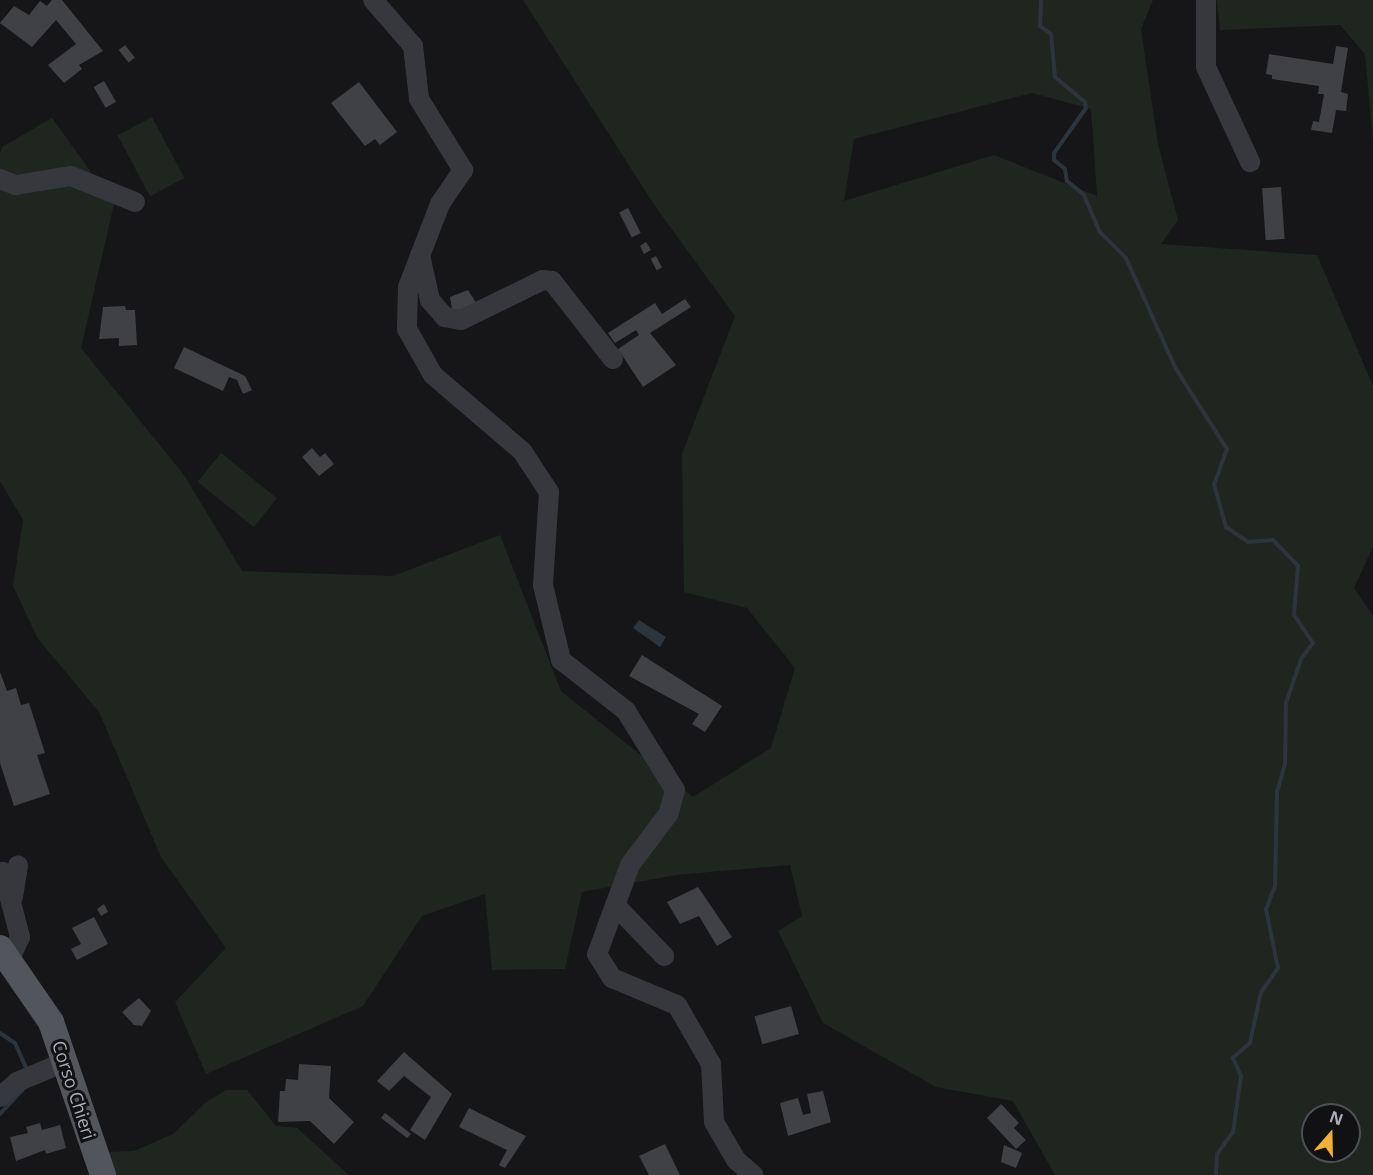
<!DOCTYPE html>
<html>
<head>
<meta charset="utf-8">
<style>
	body { margin:0 }
	#map { position:relative; width:1373px; height:1175px; overflow:hidden; background:#161618; font-family:"Open Sans",sans-serif }
	div>[style] { position:absolute }
	[style*='--x'] { left:calc(var(--x)*1px); top:calc(var(--y)*1px); width:calc(var(--w)*1px); rotate:calc(var(--a)*1deg) }
	.green>* { inset:0; background:#1e261f; transform-origin:0 0 }
	.water>* { inset:0; background:#2c353c }
	.stream>* { height:4px; margin:-2px; padding:0 2px; transform-origin:2px; border-radius:2px; background:#2c353c }
	.building>* { inset:0; background:#404145; transform-origin:0 0 }
	.minor>* { height:20px; margin:-10px; padding:0 10px; transform-origin:10px; border-radius:10px; background:#37383d }
	.major>* { height:26px; margin:-13px; padding:0 13px; transform-origin:13px; border-radius:13px; background:#53555c }
	span { translate:-50% -50%; white-space:nowrap; text-align:center; line-height:1.15; -webkit-text-stroke:6px #111113; paint-order:stroke }
	.street-label { font-size:18px; color:#a8adb8 }
	.north { position:absolute; left:1301px; top:1103px; width:60px; height:60px; box-sizing:border-box; background:#111113; border:2px solid #4d4f55; border-radius:50%; rotate:20deg; font-size:16px; font-weight:700; line-height:24px; text-align:center; color:#a8adb8 }
	.north::after { content:''; display:block; margin:auto; width:21px; height:27px; background:#f2b134; clip-path:polygon(50% 0,100% 100%,50% 72%,0 100%) }
</style>
</head>
<body>
<div id="map">
	<div class="green">
		<i style="clip-path:polygon(evenodd,523px 0,1153px 0,1141px 29px,1158px 144px,1178px 220px,1161px 244px,1317px 255px,1373px 386px,1373px 547px,1354px 588px,1373px 616px,1373px 1175px,1055px 1175px,1013px 1101px,936px 1087px,823px 1023px,778px 931px,802px 916px,790px 865px,676px 875px,582px 892px,565px 969px,492px 970px,485px 894px,422px 916px,363px 1006px,206px 1074px,175px 1002px,226px 948px,161px 857px,99px 712px,38px 639px,13px 586px,23px 520px,0 481px,0 154px,2px 147px,52px 118px,114px 204px,81px 348px,184px 475px,242px 571px,393px 576px,500px 535px,561px 691px,693px 797px,771px 748px,795px 668px,747px 608px,684px 592px,682px 454px,735px 316px,655px 206px,523px 0,1032px 93px,1091px 109px,1097px 196px,994px 155px,844px 201px,854px 139px,1032px 93px,523px 0,1313px 1115px,1349px 1115px,1349px 1151px,1313px 1151px,1313px 1115px)"></i>
		<i style="clip-path:polygon(1217px 0,1373px 0,1373px 141px,1365px 54px,1340px 25px,1220px 30px)"></i>
		<i style="left:152px;top:117px;width:69px;height:39px;rotate:62deg"></i>
		<i style="left:221px;top:453px;width:72px;height:37px;rotate:39deg"></i>
		<i style="clip-path:polygon(226px 1090px,247px 1090px,276px 1126px,297px 1128px,349px 1175px,114px 1175px,106px 1152px,134px 1151px,173px 1134px,205px 1103px)"></i>
	</div>
	<div class="water">
		<i style="clip-path:polygon(639px 620px,666px 637px,660px 647px,633px 628px)"></i>
	</div>
	<div class="stream">
		<i style="--x:1041;--y:0;--w:26;--a:92"></i>
		<i style="--x:1040;--y:26;--w:14;--a:36"></i>
		<i style="--x:1051;--y:34;--w:43;--a:84.7"></i>
		<i style="--x:1055;--y:77;--w:39;--a:40"></i>
		<i style="--x:1085;--y:102;--w:6;--a:81"></i>
		<i style="--x:1086;--y:108;--w:55;--a:125.4"></i>
		<i style="--x:1054;--y:153;--w:7;--a:90"></i>
		<i style="--x:1054;--y:160;--w:14;--a:39"></i>
		<i style="--x:1065;--y:169;--w:12;--a:81"></i>
		<i style="--x:1067;--y:181;--w:22;--a:39"></i>
		<i style="--x:1084;--y:195;--w:39;--a:67"></i>
		<i style="--x:1099;--y:231;--w:38;--a:45"></i>
		<i style="--x:1126;--y:258;--w:122;--a:65.8"></i>
		<i style="--x:1176;--y:369;--w:95;--a:57.5"></i>
		<i style="--x:1227;--y:449;--w:37;--a:110"></i>
		<i style="--x:1214;--y:484;--w:45;--a:74.4"></i>
		<i style="--x:1226;--y:527;--w:27;--a:34"></i>
		<i style="--x:1248;--y:542;--w:25;--a:-5"></i>
		<i style="--x:1273;--y:540;--w:36;--a:46"></i>
		<i style="--x:1298;--y:566;--w:49;--a:94.7"></i>
		<i style="--x:1294;--y:615;--w:34;--a:56"></i>
		<i style="--x:1313;--y:643;--w:20;--a:127"></i>
		<i style="--x:1301;--y:659;--w:46;--a:108.8"></i>
		<i style="--x:1286;--y:703;--w:61;--a:90.9"></i>
		<i style="--x:1285;--y:764;--w:29;--a:106"></i>
		<i style="--x:1277;--y:792;--w:94;--a:91.2"></i>
		<i style="--x:1275;--y:886;--w:25;--a:111"></i>
		<i style="--x:1266;--y:909;--w:60;--a:78.5"></i>
		<i style="--x:1278;--y:968;--w:29;--a:125"></i>
		<i style="--x:1261;--y:992;--w:52;--a:102.2"></i>
		<i style="--x:1250;--y:1043;--w:23;--a:139"></i>
		<i style="--x:1233;--y:1058;--w:20;--a:66"></i>
		<i style="--x:1241;--y:1076;--w:57;--a:98.1"></i>
		<i style="--x:1233;--y:1132;--w:27;--a:126"></i>
		<i style="--x:1217;--y:1154;--w:21;--a:93"></i>
		<i style="--x:0;--y:1033;--w:18;--a:34"></i>
		<i style="--x:15;--y:1043;--w:30;--a:66"></i>
		<i style="--x:0;--y:1114;--w:35;--a:-47"></i>
	</div>
	<div class="building">
		<i style="clip-path:polygon(52px 0,62px 0,103px 51px,79px 65px,82px 69px,64px 83px,48px 65px,76px 44px,56px 20px,32px 47px,0 23px,14px 6px,29px 15px,40px 1px,47px 6px)"></i>
		<i style="left:125px;top:45px;width:16px;height:8px;rotate:52deg"></i>
		<i style="clip-path:polygon(1336px 46px,1348px 48px,1341px 92px,1348px 94px,1346px 111px,1336px 110px,1332px 133px,1311px 130px,1313px 121px,1319px 122px,1324px 94px,1318px 94px,1319px 86px,1272px 79px,1272px 75px,1266px 74px,1269px 54px,1333px 64px)"></i>
		<i style="left:104px;top:81px;width:24px;height:12px;rotate:60deg"></i>
		<i style="clip-path:polygon(359px 82px,397px 132px,380px 145px,375px 139px,365px 146px,331px 103px)"></i>
		<i style="left:1281px;top:187px;width:52px;height:19px;rotate:86deg"></i>
		<i style="left:628px;top:208px;width:28px;height:10px;rotate:63deg"></i>
		<i style="clip-path:polygon(646px 242px,651px 250px,644px 254px,640px 246px)"></i>
		<i style="left:656px;top:256px;width:13px;height:6px;rotate:63deg"></i>
		<i style="clip-path:polygon(468px 290px,478px 306px,453px 315px,450px 297px)"></i>
		<i style="clip-path:polygon(685px 299px,691px 307px,650px 333px,676px 365px,643px 387px,618px 349px,639px 335px,636px 330px,615px 343px,608px 333px,655px 303px,662px 314px)"></i>
		<i style="clip-path:polygon(125px 306px,126px 310px,135px 310px,137px 345px,119px 346px,119px 338px,99px 339px,103px 307px)"></i>
		<i style="clip-path:polygon(184px 347px,245px 376px,252px 390px,243px 394px,237px 380px,229px 377px,223px 391px,174px 368px)"></i>
		<i style="clip-path:polygon(312px 448px,320px 457px,325px 453px,334px 464px,319px 476px,302px 457px)"></i>
		<i style="clip-path:polygon(642px 655px,722px 706px,705px 732px,692px 724px,699px 714px,629px 676px)"></i>
		<i style="clip-path:polygon(0 672px,7px 691px,16px 688px,21px 705px,29px 703px,45px 753px,37px 755px,50px 794px,14px 806px,0 763px)"></i>
		<i style="clip-path:polygon(698px 887px,732px 937px,717px 946px,699px 916px,680px 924px,667px 902px)"></i>
		<i style="clip-path:polygon(104px 904px,108px 912px,101px 916px,97px 909px)"></i>
		<i style="clip-path:polygon(94px 917px,108px 944px,77px 960px,71px 949px,81px 944px,72px 928px)"></i>
		<i style="clip-path:polygon(139px 998px,151px 1011px,142px 1026px,134px 1025px,122px 1012px)"></i>
		<i style="left:791px;top:1006px;width:29px;height:38px;rotate:74deg"></i>
		<i style="clip-path:polygon(404px 1052px,452px 1094px,425px 1140px,410px 1130px,431px 1097px,404px 1076px,389px 1091px,377px 1081px)"></i>
		<i style="clip-path:polygon(299px 1064px,331px 1066px,329px 1098px,354px 1122px,334px 1144px,310px 1121px,278px 1122px,280px 1091px,285px 1091px,286px 1079px,298px 1080px)"></i>
		<i style="clip-path:polygon(823px 1091px,831px 1122px,788px 1136px,780px 1103px,798px 1098px,803px 1115px,811px 1113px,807px 1094px)"></i>
		<i style="clip-path:polygon(1001px 1104px,1019px 1123px,1014px 1128px,1026px 1140px,1016px 1149px,987px 1118px)"></i>
		<i style="clip-path:polygon(469px 1108px,526px 1136px,505px 1168px,499px 1165px,507px 1150px,459px 1127px)"></i>
		<i style="clip-path:polygon(385px 1113px,411px 1134px,407px 1138px,381px 1118px)"></i>
		<i style="clip-path:polygon(40px 1123px,42px 1130px,60px 1125px,66px 1148px,46px 1154px,45px 1150px,16px 1161px,10px 1137px,28px 1133px,26px 1127px)"></i>
		<i style="clip-path:polygon(665px 1144px,680px 1175px,649px 1175px,639px 1156px)"></i>
		<i style="clip-path:polygon(1004px 1145px,1022px 1153px,1016px 1168px,1001px 1162px)"></i>
	</div>
	<div class="minor">
		<i style="--x:373;--y:0;--w:61;--a:49"></i>
		<i style="--x:413;--y:46;--w:53;--a:83.5"></i>
		<i style="--x:419;--y:99;--w:84;--a:58.2"></i>
		<i style="--x:463;--y:170;--w:41;--a:124.1"></i>
		<i style="--x:440;--y:204;--w:89;--a:111.1"></i>
		<i style="--x:408;--y:287;--w:42;--a:91.4"></i>
		<i style="--x:407;--y:329;--w:53;--a:60.5"></i>
		<i style="--x:433;--y:375;--w:117;--a:40.5"></i>
		<i style="--x:522;--y:451;--w:49;--a:56.6"></i>
		<i style="--x:549;--y:492;--w:93;--a:93.7"></i>
		<i style="--x:543;--y:585;--w:77;--a:76.5"></i>
		<i style="--x:561;--y:660;--w:83;--a:38.1"></i>
		<i style="--x:626;--y:711;--w:93;--a:58.2"></i>
		<i style="--x:675;--y:790;--w:24;--a:105"></i>
		<i style="--x:669;--y:813;--w:65;--a:126.9"></i>
		<i style="--x:630;--y:865;--w:95;--a:110.3"></i>
		<i style="--x:597;--y:954;--w:28;--a:58"></i>
		<i style="--x:612;--y:978;--w:70;--a:22.6"></i>
		<i style="--x:677;--y:1005;--w:68;--a:60"></i>
		<i style="--x:711;--y:1064;--w:58;--a:87"></i>
		<i style="--x:714;--y:1122;--w:44;--a:59.9"></i>
		<i style="--x:736;--y:1160;--w:23;--a:41"></i>
		<i style="--x:1206;--y:0;--w:67;--a:90"></i>
		<i style="--x:1206;--y:67;--w:105;--a:65.1"></i>
		<i style="--x:0;--y:179;--w:17;--a:21"></i>
		<i style="--x:16;--y:185;--w:56;--a:-9.3"></i>
		<i style="--x:71;--y:176;--w:69;--a:22.1"></i>
		<i style="--x:420;--y:255;--w:46;--a:77.5"></i>
		<i style="--x:430;--y:300;--w:23;--a:49"></i>
		<i style="--x:445;--y:317;--w:16;--a:11"></i>
		<i style="--x:461;--y:320;--w:91;--a:-26"></i>
		<i style="--x:543;--y:280;--w:9;--a:6"></i>
		<i style="--x:552;--y:281;--w:99;--a:52"></i>
		<i style="--x:3;--y:872;--w:67;--a:75.3"></i>
		<i style="--x:20;--y:937;--w:23;--a:115"></i>
		<i style="--x:13;--y:897;--w:32;--a:-81"></i>
		<i style="--x:615;--y:905;--w:71;--a:46.1"></i>
		<i style="--x:0;--y:1097;--w:23;--a:-41"></i>
		<i style="--x:17;--y:1082;--w:54;--a:-22.8"></i>
	</div>
	<div class="major">
		<i style="--x:0;--y:948;--w:90;--a:55.4"></i>
		<i style="--x:51;--y:1022;--w:162;--a:71.2"></i>
	</div>
	<div class="street-label">
		<span style="left:74px;top:1090px;rotate:72deg">Corso Chieri</span>
	</div>
	<div class="north">N</div>
</div>
</body>
</html>
